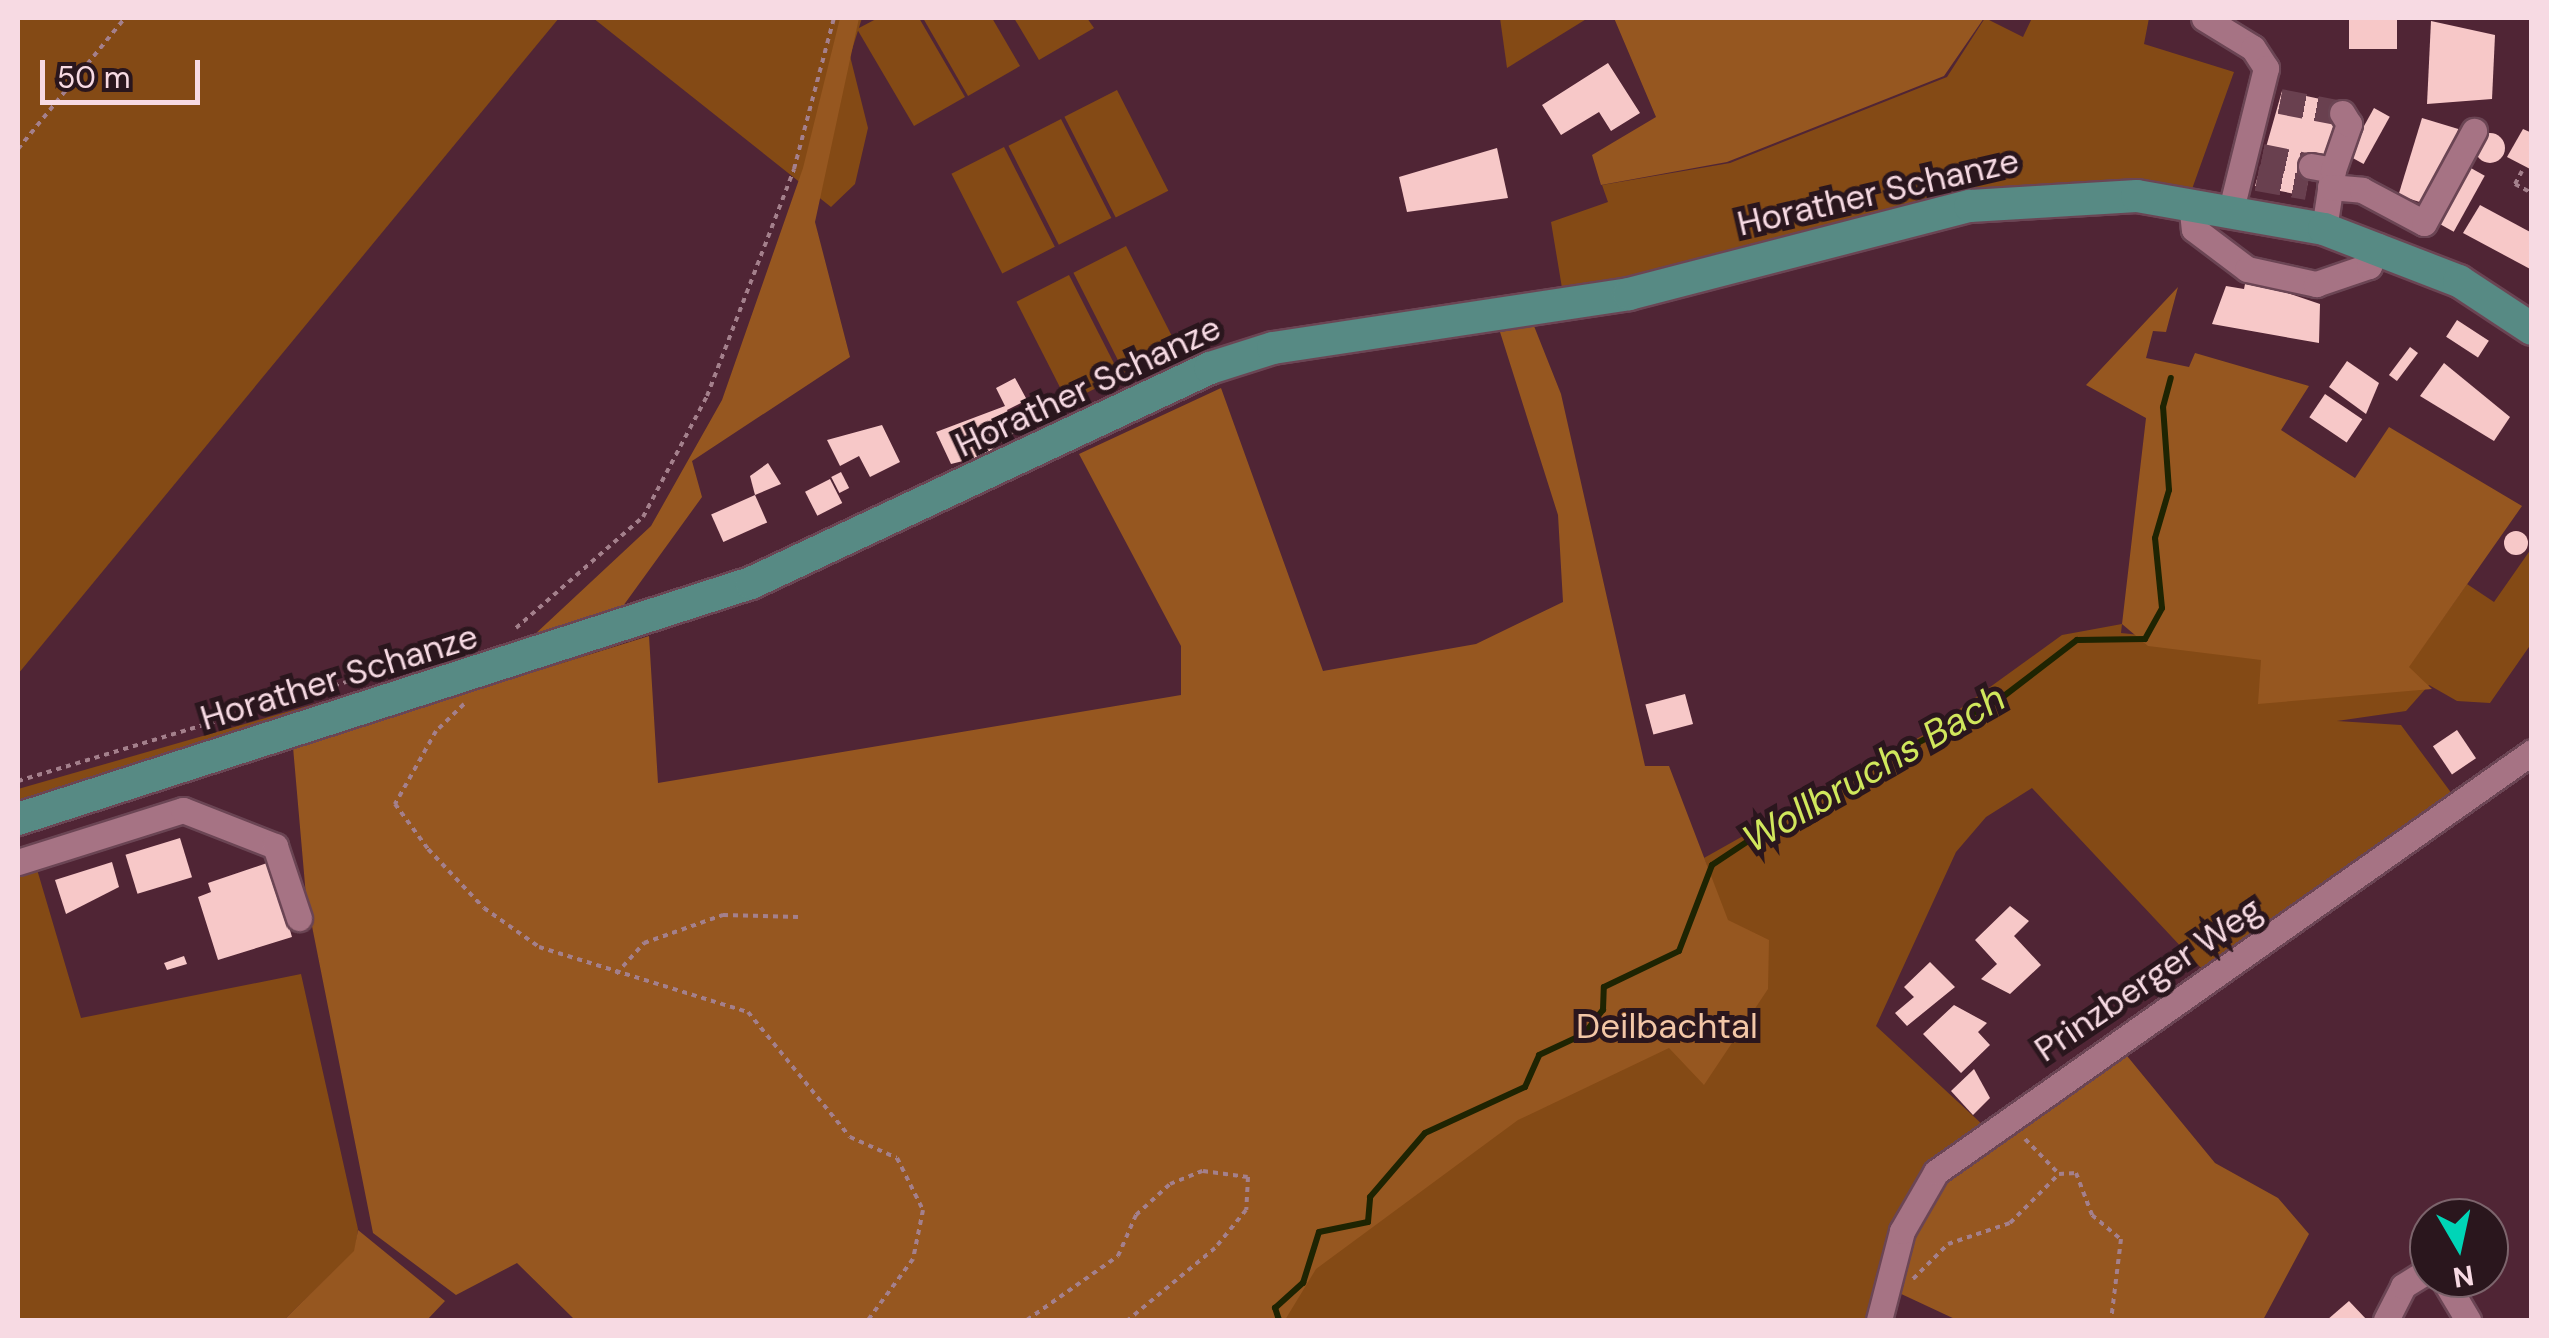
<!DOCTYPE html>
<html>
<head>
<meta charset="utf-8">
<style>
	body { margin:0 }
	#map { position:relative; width:2549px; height:1338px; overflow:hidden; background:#502535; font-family:"DM Sans",sans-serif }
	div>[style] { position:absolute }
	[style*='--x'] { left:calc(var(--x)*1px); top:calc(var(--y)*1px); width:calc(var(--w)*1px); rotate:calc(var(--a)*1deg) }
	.green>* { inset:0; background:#844a15; transform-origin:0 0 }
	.forest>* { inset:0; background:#965720 }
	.stream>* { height:6px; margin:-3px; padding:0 3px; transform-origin:3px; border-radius:3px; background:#1e2402 }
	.building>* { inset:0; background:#f7c8c8; transform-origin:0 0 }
	.round { border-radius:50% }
	.minor-tunnel>* { height:25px; margin-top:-12.5px; transform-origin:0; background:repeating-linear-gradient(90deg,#69404f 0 25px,transparent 0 37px) }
	.path>* { height:4px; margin-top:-2px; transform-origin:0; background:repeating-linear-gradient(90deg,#a4808c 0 5px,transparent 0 10px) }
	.roads { filter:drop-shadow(2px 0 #6b4554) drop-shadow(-2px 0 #6b4554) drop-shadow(0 2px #6b4554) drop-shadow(0 -2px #6b4554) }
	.minor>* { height:25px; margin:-12.5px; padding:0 12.5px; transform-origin:12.5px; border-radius:12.5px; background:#a67384 }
	.major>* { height:32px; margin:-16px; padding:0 16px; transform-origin:16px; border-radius:16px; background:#578a84 }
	span { translate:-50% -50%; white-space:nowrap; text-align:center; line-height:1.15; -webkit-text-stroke:10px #2a161d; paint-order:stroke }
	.street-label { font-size:35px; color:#f7dae3 }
	.park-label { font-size:35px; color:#f3c7a7 }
	.water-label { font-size:38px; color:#d0e75c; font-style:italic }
	.frame { position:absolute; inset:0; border:20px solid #f7dae3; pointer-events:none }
	.north { position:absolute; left:2409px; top:1198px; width:100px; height:100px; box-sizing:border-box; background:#2a161d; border:2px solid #7c646c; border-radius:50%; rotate:171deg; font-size:28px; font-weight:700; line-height:40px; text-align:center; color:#f7dae3 }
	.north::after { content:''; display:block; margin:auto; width:35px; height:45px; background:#00d5b7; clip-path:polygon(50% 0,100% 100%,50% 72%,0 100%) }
	.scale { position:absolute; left:40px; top:60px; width:160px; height:45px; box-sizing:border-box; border:5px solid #f7dae3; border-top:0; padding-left:12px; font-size:30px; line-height:35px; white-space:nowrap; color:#f7dae3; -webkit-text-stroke:8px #2a161d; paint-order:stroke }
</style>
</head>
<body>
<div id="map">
	<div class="green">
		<i style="clip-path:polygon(18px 18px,559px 18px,18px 674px)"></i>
		<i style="clip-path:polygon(593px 18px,862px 18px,850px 56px,868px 128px,855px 184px,831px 207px)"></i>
		<i style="clip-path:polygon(878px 18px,919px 18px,965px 97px,914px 126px,857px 29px)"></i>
		<i style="clip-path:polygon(923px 18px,992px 18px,1020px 66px,968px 96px)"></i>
		<i style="clip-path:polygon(1014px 18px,1087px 18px,1094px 28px,1039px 60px)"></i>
		<i style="clip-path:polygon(1500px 18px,1588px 18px,1507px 68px)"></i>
		<i style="clip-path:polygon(1985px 18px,2023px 37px,2032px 18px,2149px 18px,2144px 44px,2234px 72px,2192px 189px,2137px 187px,1563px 294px,1551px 222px,1608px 202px,1602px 185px,1730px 163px,1947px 77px)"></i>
		<i style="left:1117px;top:90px;width:113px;height:59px;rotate:63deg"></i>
		<i style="left:1061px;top:119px;width:111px;height:59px;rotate:63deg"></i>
		<i style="left:1004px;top:147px;width:112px;height:59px;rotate:63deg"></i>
		<i style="left:1126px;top:246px;width:112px;height:59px;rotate:63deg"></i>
		<i style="left:1069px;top:275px;width:113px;height:59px;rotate:63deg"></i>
		<i style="clip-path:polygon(2531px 549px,2531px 644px,2490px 703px,2457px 701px,2429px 685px,2406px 711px,2337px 721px,2401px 725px,2458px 802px,2217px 985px,2032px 788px,1986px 817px,1956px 852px,1876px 1026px,1984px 1126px,1872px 1320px,1278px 1320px,1277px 1301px,1710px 874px,1704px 858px,1925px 734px,2062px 635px,2122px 624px,2121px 633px,2411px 663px,2467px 584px,2494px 602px)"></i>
		<i style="clip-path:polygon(489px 654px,18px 808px,18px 789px)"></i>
		<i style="clip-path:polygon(36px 866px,81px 1018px,301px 974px,358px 1229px,355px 1251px,284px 1320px,18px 1320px,18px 873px)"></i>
	</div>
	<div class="forest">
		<i style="clip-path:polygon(840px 18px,859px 18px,815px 222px,850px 357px,692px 461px,702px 497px,618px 613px,518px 650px,651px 526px,722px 400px,803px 168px)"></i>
		<i style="clip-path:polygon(1614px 18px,1984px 18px,1944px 76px,1727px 162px,1601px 185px,1592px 155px,1656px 117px)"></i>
		<i style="clip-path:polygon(2178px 287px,2166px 332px,2153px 331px,2146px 358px,2189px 367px,2195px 353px,2309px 386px,2281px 430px,2355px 478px,2389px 427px,2522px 506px,2409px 667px,2432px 689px,2258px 704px,2261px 660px,2148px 646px,2122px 624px,2146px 418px,2086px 385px)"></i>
		<i style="clip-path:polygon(1534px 326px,1561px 394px,1645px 766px,1669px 766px,1728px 920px,1769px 940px,1768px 989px,1704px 1085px,1669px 1048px,1518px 1120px,1316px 1269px,1285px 1320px,575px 1320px,517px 1263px,456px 1295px,373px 1233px,306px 896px,293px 747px,649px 636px,658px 783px,1181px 695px,1181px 646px,1079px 454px,1221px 388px,1323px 671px,1476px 644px,1563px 602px,1558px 515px,1500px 332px)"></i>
		<i style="clip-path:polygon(2123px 1051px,2215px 1163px,2278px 1198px,2309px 1234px,2263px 1320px,1957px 1320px,1897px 1292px,1911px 1233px,1942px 1176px)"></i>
		<i style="clip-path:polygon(358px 1230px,445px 1301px,427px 1320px,284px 1320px,354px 1251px)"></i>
	</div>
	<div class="stream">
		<i style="--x:1279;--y:1320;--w:13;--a:-108"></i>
		<i style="--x:1275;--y:1308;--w:38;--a:-42"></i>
		<i style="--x:1303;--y:1283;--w:53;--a:-72.6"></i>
		<i style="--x:1319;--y:1232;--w:50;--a:-11.5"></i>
		<i style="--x:1368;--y:1222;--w:25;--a:-85"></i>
		<i style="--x:1370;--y:1197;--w:84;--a:-49.3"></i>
		<i style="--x:1425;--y:1133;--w:110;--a:-24.7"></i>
		<i style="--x:1525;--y:1087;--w:35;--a:-66"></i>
		<i style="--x:1539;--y:1055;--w:50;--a:-25"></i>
		<i style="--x:1584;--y:1034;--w:31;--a:-52"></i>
		<i style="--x:1603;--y:1010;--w:23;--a:-88"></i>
		<i style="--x:1604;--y:987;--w:83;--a:-25.6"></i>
		<i style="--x:1679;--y:951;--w:92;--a:-69"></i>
		<i style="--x:1712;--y:865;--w:114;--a:-33.6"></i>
		<i style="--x:1807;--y:802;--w:219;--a:-28.1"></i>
		<i style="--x:2000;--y:699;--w:97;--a:-37.5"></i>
		<i style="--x:2077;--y:640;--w:68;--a:-0.8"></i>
		<i style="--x:2145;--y:639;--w:35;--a:-61"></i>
		<i style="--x:2162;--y:608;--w:70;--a:-95.7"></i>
		<i style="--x:2155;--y:538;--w:50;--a:-73.7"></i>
		<i style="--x:2169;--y:490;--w:83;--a:-94.1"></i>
		<i style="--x:2163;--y:407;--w:30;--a:-75"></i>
	</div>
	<div class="building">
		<i style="left:2349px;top:18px;width:48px;height:31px"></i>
		<i style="clip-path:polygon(2431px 21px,2495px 35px,2492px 99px,2427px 104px)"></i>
		<i style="clip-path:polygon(1608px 63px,1640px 113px,1611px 131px,1599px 112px,1561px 135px,1542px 105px)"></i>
		<i style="clip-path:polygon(2282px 91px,2344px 104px,2332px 160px,2313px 156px,2305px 196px,2255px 186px)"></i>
		<i style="left:2374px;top:108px;width:18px;height:54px;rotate:29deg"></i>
		<i style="left:2422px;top:118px;width:38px;height:81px;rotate:17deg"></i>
		<i style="clip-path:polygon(2523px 129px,2532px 133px,2532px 170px,2507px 157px)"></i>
		<i class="round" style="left:2475px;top:133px;width:30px;height:30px"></i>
		<i style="clip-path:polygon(1497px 148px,1508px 198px,1407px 212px,1399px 177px)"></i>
		<i style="left:2469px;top:167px;width:18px;height:64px;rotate:29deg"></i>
		<i style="clip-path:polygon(2480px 205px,2532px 233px,2532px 270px,2463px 233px)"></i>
		<i style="clip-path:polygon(2246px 279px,2320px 304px,2319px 343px,2212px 324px,2226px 286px,2244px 289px)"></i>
		<i style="left:2457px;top:320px;width:38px;height:20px;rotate:33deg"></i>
		<i style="left:2410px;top:347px;width:10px;height:35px;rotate:37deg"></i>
		<i style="clip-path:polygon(2347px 361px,2379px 383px,2366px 414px,2329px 387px)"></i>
		<i style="clip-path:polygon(2444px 363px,2510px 417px,2494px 441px,2420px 396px)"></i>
		<i style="clip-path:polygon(1015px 378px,1027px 400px,1007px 410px,1017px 431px,983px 456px,951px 464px,936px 432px,1005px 406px,996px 388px)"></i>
		<i style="left:2325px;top:394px;width:45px;height:28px;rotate:34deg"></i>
		<i style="clip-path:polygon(882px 425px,900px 462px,870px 477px,859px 456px,840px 466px,827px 440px)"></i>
		<i style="clip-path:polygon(768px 463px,781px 484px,755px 495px,750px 476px)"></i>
		<i style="left:841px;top:472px;width:18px;height:11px;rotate:63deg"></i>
		<i style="left:830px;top:479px;width:27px;height:28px;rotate:63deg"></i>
		<i style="left:755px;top:495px;width:30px;height:48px;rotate:66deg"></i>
		<i class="round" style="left:2504px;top:531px;width:24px;height:24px"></i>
		<i style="left:1685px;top:694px;width:31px;height:41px;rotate:75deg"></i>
		<i style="left:2457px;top:730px;width:34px;height:29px;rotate:56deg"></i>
		<i style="left:180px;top:838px;width:41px;height:57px;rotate:73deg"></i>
		<i style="clip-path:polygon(112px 862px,119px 887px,66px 914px,55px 880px)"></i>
		<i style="clip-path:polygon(270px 862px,292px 937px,218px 960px,198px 897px,211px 892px,208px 883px)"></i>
		<i style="clip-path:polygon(2010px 906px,2029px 921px,2014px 936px,2041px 965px,2010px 994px,1981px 979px,1997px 964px,1975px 940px)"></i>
		<i style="clip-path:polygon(184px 956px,187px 964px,167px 970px,164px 963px)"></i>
		<i style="clip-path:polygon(1930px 962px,1955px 987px,1907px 1026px,1895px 1013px,1914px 997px,1904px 987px)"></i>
		<i style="clip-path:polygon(1954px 1005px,1987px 1023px,1978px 1032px,1990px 1045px,1961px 1073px,1923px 1034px)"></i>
		<i style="clip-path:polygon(1974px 1069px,1990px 1098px,1973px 1115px,1951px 1091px)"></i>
		<i style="clip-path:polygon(2349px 1301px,2367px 1320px,2327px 1320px)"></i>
	</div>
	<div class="minor-tunnel">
		<i style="--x:2280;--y:101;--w:63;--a:11"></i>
		<i style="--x:2262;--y:156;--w:50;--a:11.5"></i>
		<i style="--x:2257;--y:178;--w:51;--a:10.2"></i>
	</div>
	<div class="path">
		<i style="--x:18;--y:149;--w:169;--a:-50.8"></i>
		<i style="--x:2522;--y:171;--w:15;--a:118"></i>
		<i style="--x:2515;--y:184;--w:19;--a:28"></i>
		<i style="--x:516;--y:628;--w:169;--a:-41.2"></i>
		<i style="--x:643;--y:517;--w:137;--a:-62.1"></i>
		<i style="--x:707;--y:396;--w:243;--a:-69"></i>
		<i style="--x:794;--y:169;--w:156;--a:-75.2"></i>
		<i style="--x:464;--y:704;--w:39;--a:136"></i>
		<i style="--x:436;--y:731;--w:84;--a:119.3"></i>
		<i style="--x:395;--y:804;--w:56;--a:53.7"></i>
		<i style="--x:428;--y:849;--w:81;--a:46.5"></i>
		<i style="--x:484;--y:908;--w:67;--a:35.3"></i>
		<i style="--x:539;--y:947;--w:219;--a:17.3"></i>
		<i style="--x:748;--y:1012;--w:161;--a:50.8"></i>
		<i style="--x:850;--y:1137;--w:51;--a:24.1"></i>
		<i style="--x:897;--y:1158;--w:58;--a:63.4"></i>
		<i style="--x:923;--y:1210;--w:50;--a:101.5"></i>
		<i style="--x:913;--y:1259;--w:76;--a:126.4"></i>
		<i style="--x:18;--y:781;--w:370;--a:-16.8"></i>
		<i style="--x:616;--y:974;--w:42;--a:-47.9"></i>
		<i style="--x:644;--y:943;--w:84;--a:-19.5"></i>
		<i style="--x:723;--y:915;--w:75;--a:1.5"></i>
		<i style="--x:2025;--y:1139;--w:49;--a:45.8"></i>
		<i style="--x:1913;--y:1279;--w:49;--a:-45"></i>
		<i style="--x:1948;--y:1244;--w:65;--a:-18.7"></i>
		<i style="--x:2010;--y:1223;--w:69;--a:-45"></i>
		<i style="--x:2059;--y:1174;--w:17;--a:-3"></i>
		<i style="--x:2076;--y:1173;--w:45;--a:69.1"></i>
		<i style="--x:2092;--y:1215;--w:38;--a:40"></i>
		<i style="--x:2121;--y:1239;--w:82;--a:97"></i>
		<i style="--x:1027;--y:1320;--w:111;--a:-35.1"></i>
		<i style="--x:1118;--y:1256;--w:45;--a:-66.3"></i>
		<i style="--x:1136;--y:1215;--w:46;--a:-42.4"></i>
		<i style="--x:1170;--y:1184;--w:35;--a:-22"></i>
		<i style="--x:1203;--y:1171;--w:45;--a:7.6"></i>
		<i style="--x:1248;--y:1177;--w:33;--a:93"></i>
		<i style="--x:1246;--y:1210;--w:49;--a:129.2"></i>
		<i style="--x:1215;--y:1248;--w:113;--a:140.4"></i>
	</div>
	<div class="roads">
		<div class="minor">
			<i style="--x:2204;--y:18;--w:57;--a:31.5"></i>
			<i style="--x:2253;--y:48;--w:24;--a:57"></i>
			<i style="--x:2266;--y:68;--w:145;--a:103.9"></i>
			<i style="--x:2311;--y:166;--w:22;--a:10"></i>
			<i style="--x:2333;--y:170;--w:60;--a:98.7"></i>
			<i style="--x:2333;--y:170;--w:49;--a:-70.8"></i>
			<i style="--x:2349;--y:124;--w:13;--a:-122"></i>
			<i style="--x:2330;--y:187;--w:32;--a:5"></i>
			<i style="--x:2362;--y:190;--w:70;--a:28"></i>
			<i style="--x:2424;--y:223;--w:105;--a:-61.5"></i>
			<i style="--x:2191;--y:202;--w:27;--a:84"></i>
			<i style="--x:2194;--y:229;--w:66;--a:37"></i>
			<i style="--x:2247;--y:269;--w:71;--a:12.3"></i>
			<i style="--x:2316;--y:284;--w:56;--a:-18.8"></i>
			<i style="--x:2369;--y:266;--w:22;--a:-66"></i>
			<i style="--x:18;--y:862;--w:173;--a:-17.5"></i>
			<i style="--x:183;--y:810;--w:99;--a:21.4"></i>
			<i style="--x:275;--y:846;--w:76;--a:71.6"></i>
			<i style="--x:2443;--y:1278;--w:49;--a:59.2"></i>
			<i style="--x:1879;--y:1320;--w:92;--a:-75.5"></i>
			<i style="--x:1902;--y:1231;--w:68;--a:-60"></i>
			<i style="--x:1936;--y:1172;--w:729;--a:-35.17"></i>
			<i style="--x:2386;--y:1320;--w:38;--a:-63"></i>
			<i style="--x:2403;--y:1286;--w:31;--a:-32"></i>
		</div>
		<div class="major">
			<i style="--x:18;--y:819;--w:770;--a:-17.85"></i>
			<i style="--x:751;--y:583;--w:507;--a:-25.1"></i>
			<i style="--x:1210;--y:368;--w:66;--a:-17.6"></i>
			<i style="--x:1273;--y:348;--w:360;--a:-8.6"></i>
			<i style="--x:1629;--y:294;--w:352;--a:-14.5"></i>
			<i style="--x:1970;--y:206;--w:167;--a:-3.4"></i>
			<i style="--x:2137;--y:196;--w:190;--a:10"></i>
			<i style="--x:2324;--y:229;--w:145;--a:21.1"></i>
			<i style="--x:2459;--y:281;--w:87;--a:33.3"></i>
		</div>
	</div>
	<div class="street-label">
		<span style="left:1878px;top:192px;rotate:-13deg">Horather Schanze</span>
		<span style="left:1088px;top:386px;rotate:-25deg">Horather Schanze</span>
		<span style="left:339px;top:677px;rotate:-17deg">Horather Schanze</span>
		<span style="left:2148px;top:979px;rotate:-34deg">Prinzberger Weg</span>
	</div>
	<div class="park-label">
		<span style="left:1667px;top:1026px">Deilbachtal</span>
	</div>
	<div class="water-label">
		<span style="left:1874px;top:769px;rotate:-30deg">Wollbruchs Bach</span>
	</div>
	<div class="frame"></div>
	<div class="north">N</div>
	<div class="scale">50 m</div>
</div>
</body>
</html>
